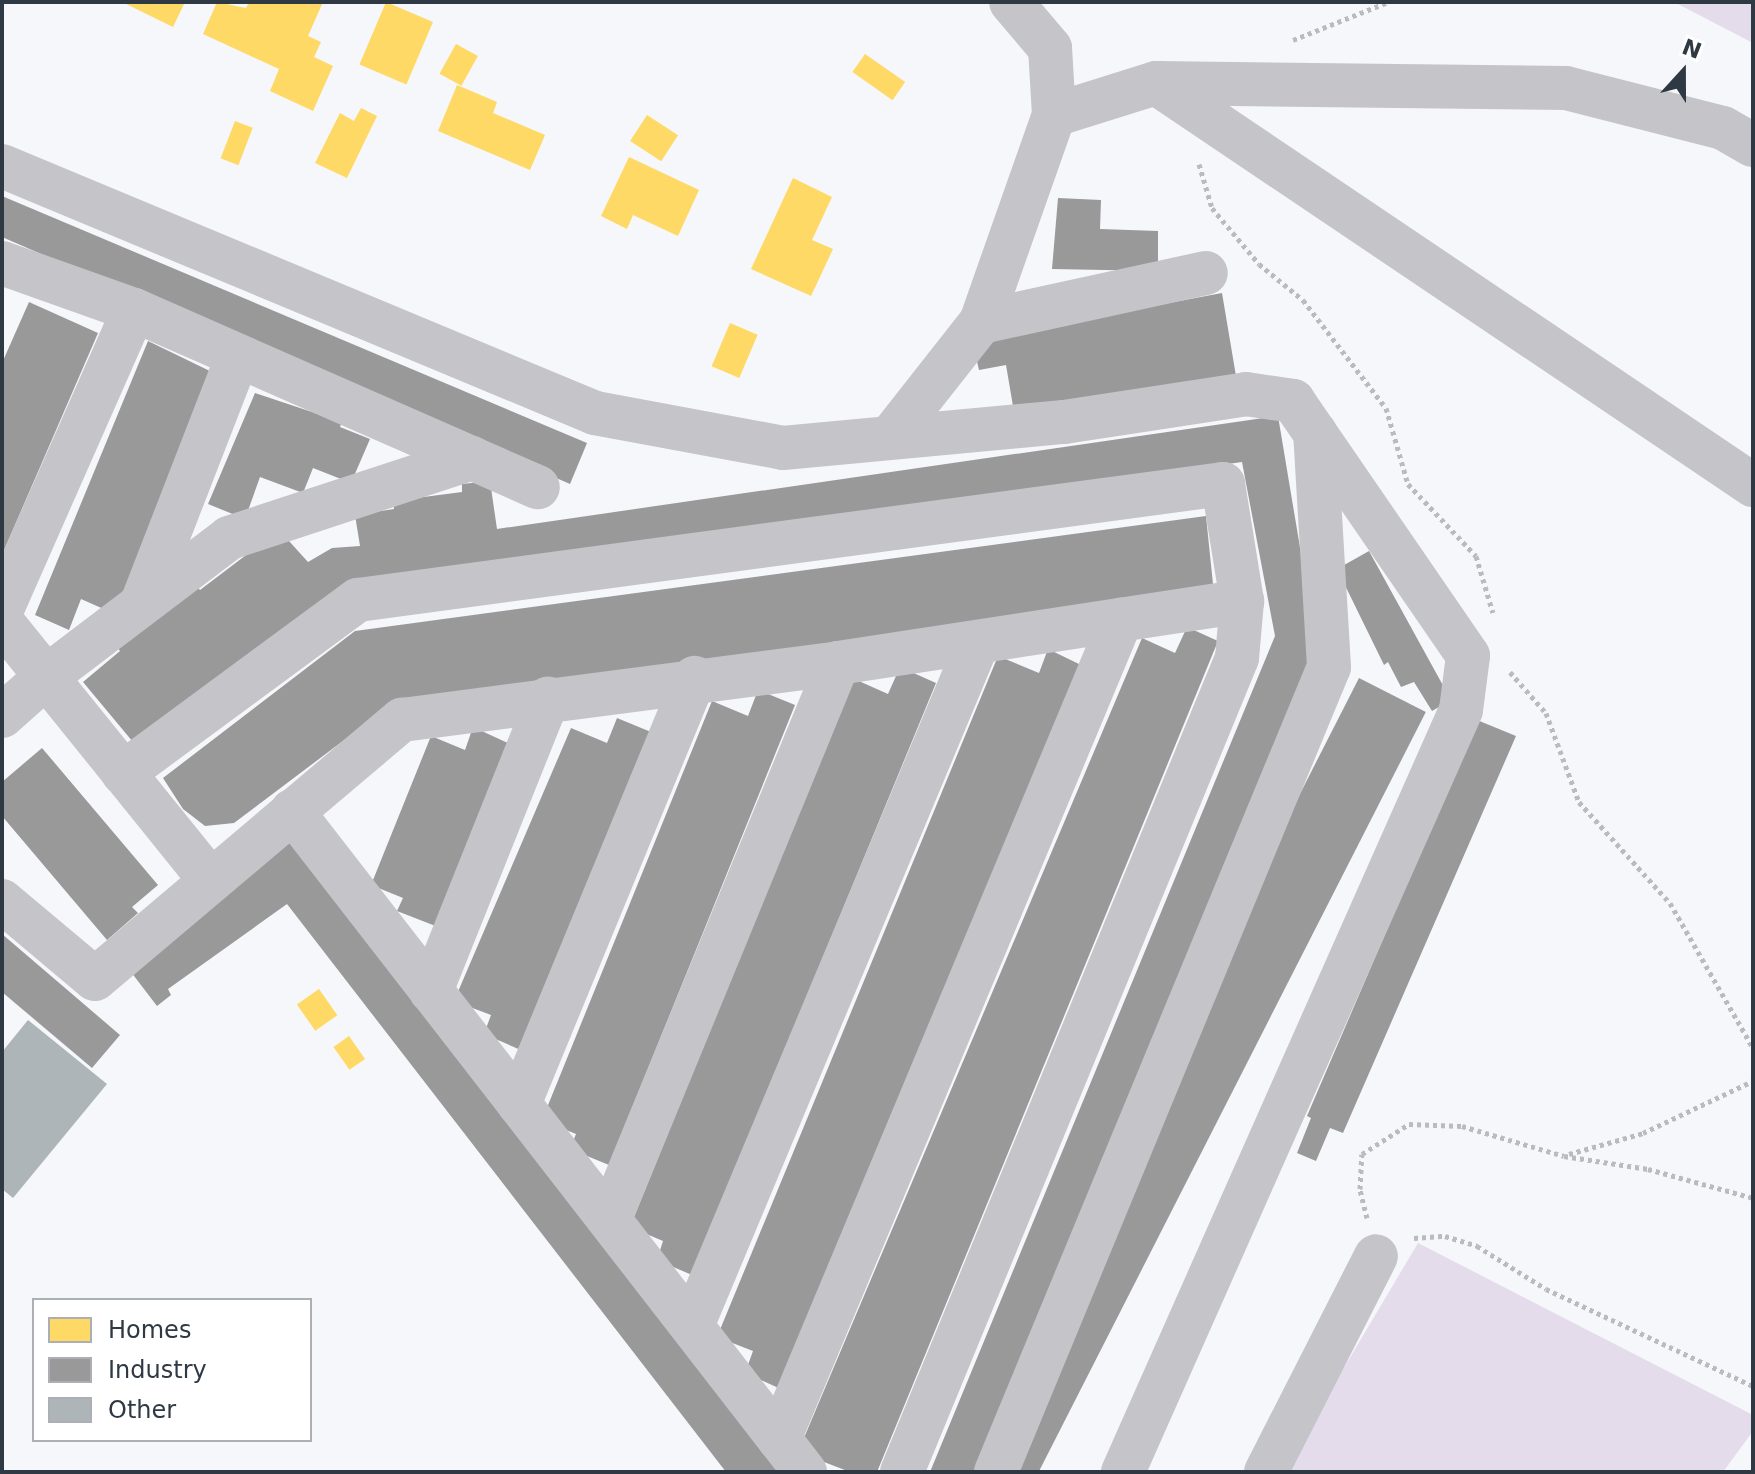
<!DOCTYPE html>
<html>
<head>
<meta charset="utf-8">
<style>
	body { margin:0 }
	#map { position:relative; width:1755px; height:1474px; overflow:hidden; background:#f5f7fa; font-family:"DejaVu Sans",sans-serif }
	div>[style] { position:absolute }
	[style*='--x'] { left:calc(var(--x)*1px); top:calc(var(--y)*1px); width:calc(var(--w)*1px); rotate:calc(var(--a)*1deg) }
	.green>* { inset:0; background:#e4dceb }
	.homes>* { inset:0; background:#ffd966; transform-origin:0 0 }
	.industry>* { inset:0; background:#999; transform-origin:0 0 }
	.building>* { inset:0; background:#adb5b9 }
	.path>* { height:5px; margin-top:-2.5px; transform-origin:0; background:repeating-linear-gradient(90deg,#babbbe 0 4px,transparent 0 8px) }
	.minor>* { height:44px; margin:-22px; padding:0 22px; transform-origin:22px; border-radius:22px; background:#c4c4c9 }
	span { translate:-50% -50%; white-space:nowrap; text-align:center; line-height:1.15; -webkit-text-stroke:8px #fff; paint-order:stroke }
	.frame { position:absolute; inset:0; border:4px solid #2f3944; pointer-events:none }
	.legend { position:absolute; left:32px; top:1298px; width:280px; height:144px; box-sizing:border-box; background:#fff; border:2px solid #acb0b4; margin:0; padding:10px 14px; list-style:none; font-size:24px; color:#2f3944 }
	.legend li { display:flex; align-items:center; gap:16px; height:40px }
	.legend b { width:40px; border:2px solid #acb0b4 }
	.north { position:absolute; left:1643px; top:32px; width:80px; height:80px; -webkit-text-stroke:6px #fff; paint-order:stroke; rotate:21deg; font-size:22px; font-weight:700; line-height:32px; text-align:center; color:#2f3944 }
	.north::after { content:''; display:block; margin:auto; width:28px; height:36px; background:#2f3944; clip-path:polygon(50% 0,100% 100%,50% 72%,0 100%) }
</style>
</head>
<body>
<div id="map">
	<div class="green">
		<i style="clip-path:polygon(1674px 2px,1753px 2px,1753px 43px)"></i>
		<i style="clip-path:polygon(1418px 1243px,1753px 1415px,1753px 1431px,1723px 1472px,1282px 1472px)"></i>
	</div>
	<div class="homes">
		<i style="clip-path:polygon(122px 2px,185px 2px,173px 27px)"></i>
		<i style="clip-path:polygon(217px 2px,246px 8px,249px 2px,323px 2px,308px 36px,321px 42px,314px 57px,333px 66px,313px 111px,270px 91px,279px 69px,203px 34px)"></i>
		<i style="left:386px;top:2px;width:51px;height:68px;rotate:23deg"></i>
		<i style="left:456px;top:44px;width:25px;height:34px;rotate:29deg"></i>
		<i style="left:865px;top:54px;width:49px;height:22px;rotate:35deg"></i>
		<i style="clip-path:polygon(457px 85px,497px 102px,493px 113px,545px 135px,530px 170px,438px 131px)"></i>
		<i style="clip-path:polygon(361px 108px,377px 116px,347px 178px,315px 163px,340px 113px,354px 121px)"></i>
		<i style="left:647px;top:115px;width:37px;height:31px;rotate:33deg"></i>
		<i style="left:235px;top:121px;width:19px;height:40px;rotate:21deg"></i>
		<i style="clip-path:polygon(629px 157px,699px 190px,678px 236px,633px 215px,627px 229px,601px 216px)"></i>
		<i style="clip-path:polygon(793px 178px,832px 197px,812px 240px,833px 249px,811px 296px,751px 269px)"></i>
		<i style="left:730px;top:323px;width:30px;height:47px;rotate:23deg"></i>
		<i style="left:319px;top:989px;width:32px;height:27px;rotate:55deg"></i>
		<i style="left:349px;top:1036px;width:28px;height:19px;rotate:55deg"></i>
	</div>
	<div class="industry">
		<i style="clip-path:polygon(2px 196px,587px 443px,570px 484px,2px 237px)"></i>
		<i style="clip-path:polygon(1058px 198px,1101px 200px,1100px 229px,1158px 231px,1158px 271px,1052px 269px)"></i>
		<i style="clip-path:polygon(1222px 293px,1236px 376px,1014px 412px,1006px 365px,979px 370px,975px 353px,993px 336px)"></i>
		<i style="clip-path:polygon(29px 302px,98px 333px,2px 555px,2px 363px)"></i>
		<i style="clip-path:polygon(148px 341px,214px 373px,115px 614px,81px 599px,69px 630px,35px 615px)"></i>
		<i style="clip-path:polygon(255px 393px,342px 422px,340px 427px,370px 439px,351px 483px,313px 468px,303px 493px,260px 477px,245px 519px,208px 504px)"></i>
		<i style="clip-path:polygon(1278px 416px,1317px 649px,974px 1472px,930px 1472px,1275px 636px,1242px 462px,341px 590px,133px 742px,83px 682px,120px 651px,115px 644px,193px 582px,200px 590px,279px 530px,308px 562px,332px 548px,360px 546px,355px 515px,394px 509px,393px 501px,462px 492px,462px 484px,490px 481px,497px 529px)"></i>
		<i style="clip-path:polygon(1206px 516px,1214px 594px,392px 704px,234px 823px,205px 826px,183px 809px,163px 778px,355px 631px)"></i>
		<i style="clip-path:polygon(1369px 551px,1451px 700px,1432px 711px,1414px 682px,1401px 687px,1388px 662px,1384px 665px,1337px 569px)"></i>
		<i style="clip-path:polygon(1187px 627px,1218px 641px,877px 1472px,850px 1472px,798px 1452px,1142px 638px,1175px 653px)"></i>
		<i style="clip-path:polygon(1048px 649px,1081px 665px,783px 1390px,745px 1373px,753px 1351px,717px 1337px,998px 656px,1039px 673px)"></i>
		<i style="clip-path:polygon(900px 667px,936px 683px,692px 1275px,657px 1260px,663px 1241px,630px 1227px,852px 678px,888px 694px)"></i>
		<i style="left:1359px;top:678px;width:75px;height:865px;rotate:27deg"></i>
		<i style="clip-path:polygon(758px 690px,795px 705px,609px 1165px,570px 1149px,576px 1134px,542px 1120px,712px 701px,748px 716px)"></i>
		<i style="clip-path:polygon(617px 718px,651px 732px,523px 1051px,484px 1034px,491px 1015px,454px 1001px,571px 728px,607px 743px)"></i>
		<i style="clip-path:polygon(1477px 720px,1516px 736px,1343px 1133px,1330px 1128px,1316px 1161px,1297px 1153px,1311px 1118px,1307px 1116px)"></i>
		<i style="clip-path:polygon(473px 727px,510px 744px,438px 927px,397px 911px,403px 898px,371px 885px,431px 736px,465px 750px)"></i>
		<i style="clip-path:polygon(42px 748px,158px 885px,132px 907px,138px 913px,107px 940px,2px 816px,2px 782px)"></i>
		<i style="clip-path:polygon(289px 842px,778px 1472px,726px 1472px,287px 904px,168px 989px,171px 995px,157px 1006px,131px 972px)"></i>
		<i style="clip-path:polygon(2px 934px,120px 1035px,92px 1068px,2px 992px)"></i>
	</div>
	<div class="building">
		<i style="clip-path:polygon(28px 1020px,107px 1084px,13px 1198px,2px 1189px,2px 1052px)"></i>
	</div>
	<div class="path">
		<i style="--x:1293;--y:40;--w:102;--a:-21.8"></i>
		<i style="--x:1199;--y:164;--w:46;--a:73.5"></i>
		<i style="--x:1212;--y:208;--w:73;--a:50"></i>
		<i style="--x:1259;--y:264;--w:57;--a:39.3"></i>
		<i style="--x:1303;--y:300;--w:136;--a:52.5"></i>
		<i style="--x:1386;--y:408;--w:79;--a:73.9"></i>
		<i style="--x:1408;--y:484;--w:99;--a:46.6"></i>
		<i style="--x:1476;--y:556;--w:59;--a:73.4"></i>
		<i style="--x:1510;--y:672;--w:55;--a:48.7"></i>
		<i style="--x:1546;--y:713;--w:95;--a:69.7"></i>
		<i style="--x:1579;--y:802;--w:136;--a:48"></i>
		<i style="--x:1670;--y:903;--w:167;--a:60.2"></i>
		<i style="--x:1569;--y:1154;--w:77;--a:-15.8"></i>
		<i style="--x:1643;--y:1133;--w:122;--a:-25.3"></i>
		<i style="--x:1367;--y:1218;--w:30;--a:-104"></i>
		<i style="--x:1360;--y:1189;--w:35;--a:-87"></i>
		<i style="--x:1362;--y:1154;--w:56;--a:-32.6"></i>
		<i style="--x:1409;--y:1124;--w:53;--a:2.2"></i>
		<i style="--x:1462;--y:1126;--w:106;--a:16.4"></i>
		<i style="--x:1564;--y:1156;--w:85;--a:8.8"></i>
		<i style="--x:1648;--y:1169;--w:109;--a:15.4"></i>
		<i style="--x:1414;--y:1238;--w:31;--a:-4"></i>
		<i style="--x:1445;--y:1236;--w:34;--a:17"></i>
		<i style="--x:1477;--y:1246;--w:81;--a:31.9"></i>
		<i style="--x:1546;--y:1289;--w:229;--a:25.1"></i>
	</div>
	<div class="minor">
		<i style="--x:1156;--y:83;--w:720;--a:33.96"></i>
		<i style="--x:1054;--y:115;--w:107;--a:-17.4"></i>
		<i style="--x:1156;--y:83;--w:410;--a:0.7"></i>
		<i style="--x:1566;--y:88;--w:162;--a:14.3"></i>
		<i style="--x:1723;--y:128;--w:34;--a:30"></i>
		<i style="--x:2;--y:166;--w:642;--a:22.61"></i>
		<i style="--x:595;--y:413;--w:191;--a:10.5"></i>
		<i style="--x:783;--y:448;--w:282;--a:-5.3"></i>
		<i style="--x:1064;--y:422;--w:184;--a:-8.7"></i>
		<i style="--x:1246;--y:394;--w:48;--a:8.5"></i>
		<i style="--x:1293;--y:401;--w:309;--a:55.5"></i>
		<i style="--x:1468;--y:656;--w:54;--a:97.4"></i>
		<i style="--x:1461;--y:710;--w:834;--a:113.92"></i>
		<i style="--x:2;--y:263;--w:140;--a:19.6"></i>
		<i style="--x:134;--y:310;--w:441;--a:23.7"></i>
		<i style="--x:981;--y:322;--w:230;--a:-12.3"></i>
		<i style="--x:892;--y:435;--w:144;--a:-51.8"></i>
		<i style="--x:981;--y:322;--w:219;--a:-70.6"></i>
		<i style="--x:1054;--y:115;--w:67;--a:-93.4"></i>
		<i style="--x:1050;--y:48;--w:60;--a:-130.3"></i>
		<i style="--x:142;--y:603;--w:265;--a:-68.8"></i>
		<i style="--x:2;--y:609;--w:327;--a:-66.2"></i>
		<i style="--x:2;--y:622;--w:331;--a:51.1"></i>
		<i style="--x:2;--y:716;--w:59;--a:-41.6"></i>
		<i style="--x:46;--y:677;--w:230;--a:-37.2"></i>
		<i style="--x:229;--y:538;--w:256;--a:-18.2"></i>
		<i style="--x:123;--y:773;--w:292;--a:-36.4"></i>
		<i style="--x:358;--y:600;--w:873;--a:-7.64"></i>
		<i style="--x:1223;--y:484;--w:119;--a:80.8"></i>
		<i style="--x:1242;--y:601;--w:57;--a:95"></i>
		<i style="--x:1237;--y:658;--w:880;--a:112.37"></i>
		<i style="--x:292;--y:811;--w:837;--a:52.19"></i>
		<i style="--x:2;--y:901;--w:121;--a:40"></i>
		<i style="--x:95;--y:979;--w:402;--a:-40.2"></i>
		<i style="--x:402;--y:720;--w:440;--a:-7.4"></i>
		<i style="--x:838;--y:663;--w:409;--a:-8.7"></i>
		<i style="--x:431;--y:991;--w:315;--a:-68.2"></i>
		<i style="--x:519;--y:1104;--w:461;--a:-67.6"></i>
		<i style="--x:610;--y:1218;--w:600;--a:-67.67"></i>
		<i style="--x:692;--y:1326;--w:741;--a:-67.31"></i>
		<i style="--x:779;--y:1439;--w:888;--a:-67.34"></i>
		<i style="--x:996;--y:1472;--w:871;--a:-67.53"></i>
		<i style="--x:1329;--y:667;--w:235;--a:-93.4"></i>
		<i style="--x:1266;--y:1472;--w:242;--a:-63"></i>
	</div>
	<div class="frame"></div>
	<ul class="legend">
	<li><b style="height:22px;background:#ffd966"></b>Homes</li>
	<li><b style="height:22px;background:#999"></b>Industry</li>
	<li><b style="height:22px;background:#adb5b9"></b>Other</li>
	</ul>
	<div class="north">N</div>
</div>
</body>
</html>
